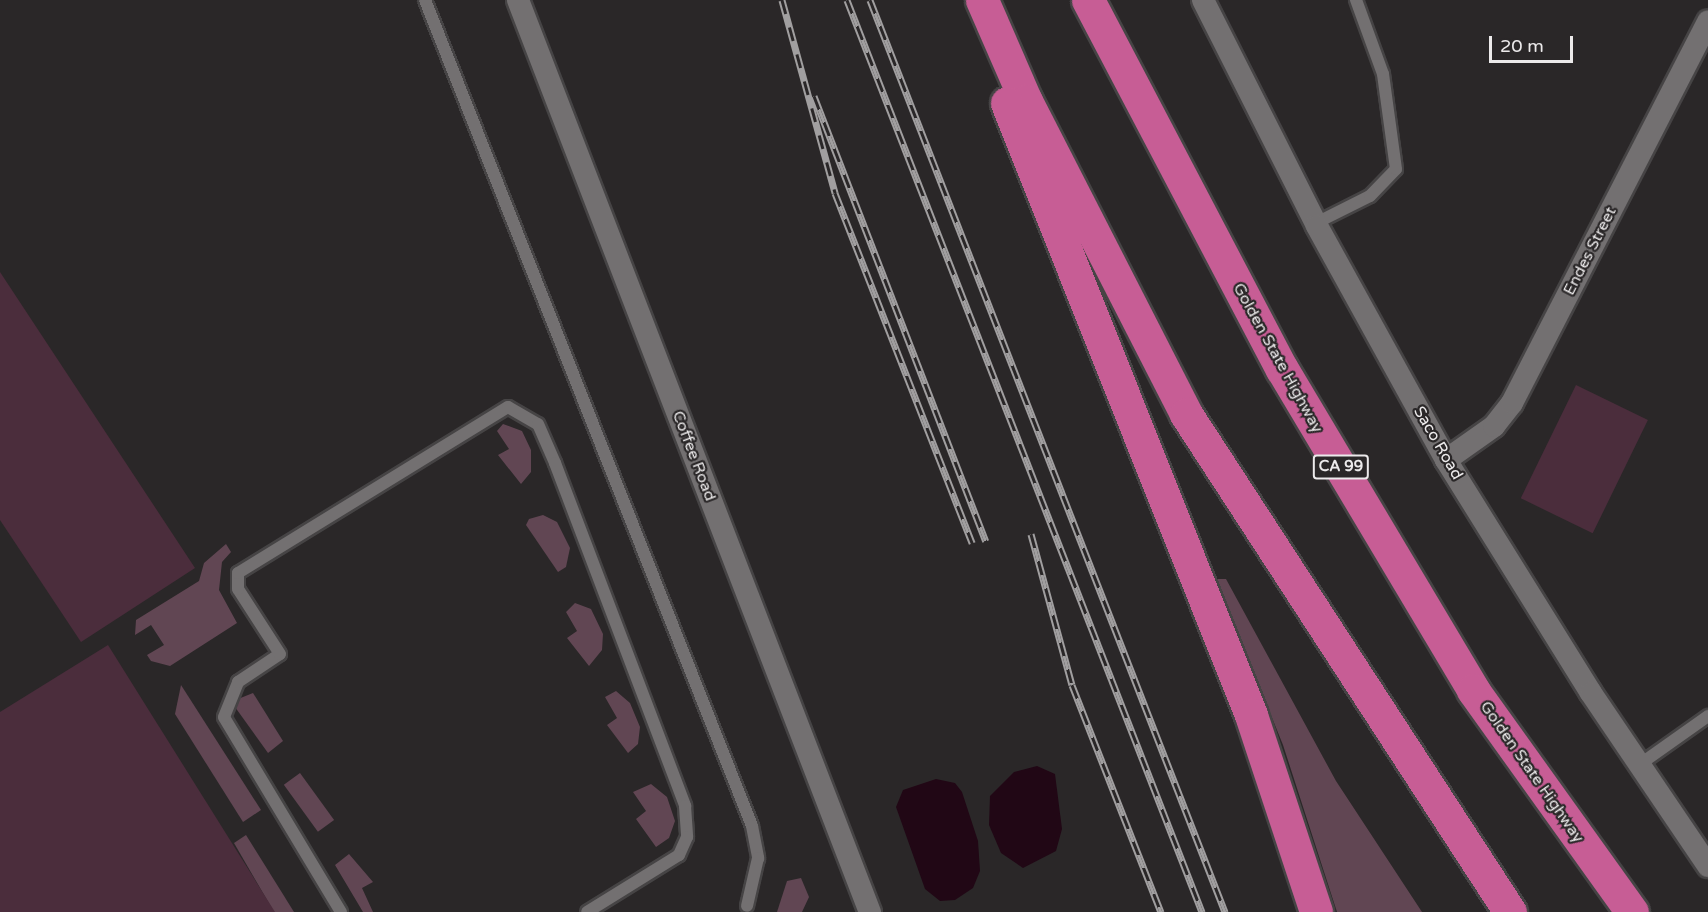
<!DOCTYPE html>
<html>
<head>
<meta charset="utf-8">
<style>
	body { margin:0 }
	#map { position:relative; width:1708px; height:912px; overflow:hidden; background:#2a2728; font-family:"Varela Round",sans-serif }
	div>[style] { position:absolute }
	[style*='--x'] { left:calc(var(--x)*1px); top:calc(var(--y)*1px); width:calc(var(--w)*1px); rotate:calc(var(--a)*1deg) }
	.green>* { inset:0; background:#614653; transform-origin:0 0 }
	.water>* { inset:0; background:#210715 }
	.building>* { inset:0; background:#4b2d3c; transform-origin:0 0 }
	.roads { filter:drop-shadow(2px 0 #464445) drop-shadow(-2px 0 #464445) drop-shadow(0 2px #464445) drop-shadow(0 -2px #464445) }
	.lane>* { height:12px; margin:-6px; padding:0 6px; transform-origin:6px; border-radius:6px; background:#737071 }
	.street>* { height:22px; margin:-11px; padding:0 11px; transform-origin:11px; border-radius:11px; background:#737071 }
	.highway>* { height:33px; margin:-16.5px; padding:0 16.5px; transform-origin:16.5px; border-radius:16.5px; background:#c75d95 }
	.rail>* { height:7px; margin-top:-3.5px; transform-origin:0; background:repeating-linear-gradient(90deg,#2a2728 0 14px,#a19fa0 0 28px); box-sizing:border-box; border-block:2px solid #a19fa0 }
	span { translate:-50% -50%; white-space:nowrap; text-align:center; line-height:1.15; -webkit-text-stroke:4.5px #2a2728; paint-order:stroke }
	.shield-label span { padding:2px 4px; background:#2a2728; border:2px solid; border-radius:4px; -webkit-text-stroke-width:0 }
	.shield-label { font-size:15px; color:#eceaeb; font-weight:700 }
	.street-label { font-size:16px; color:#eceaeb }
	.scale { position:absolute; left:1489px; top:36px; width:84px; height:27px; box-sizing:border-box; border:3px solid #eceaeb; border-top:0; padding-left:8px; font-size:18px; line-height:21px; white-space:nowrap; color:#eceaeb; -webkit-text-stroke:4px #2a2728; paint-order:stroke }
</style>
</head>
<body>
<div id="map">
	<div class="green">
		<i style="clip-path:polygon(503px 424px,522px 431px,531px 450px,531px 472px,521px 484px,498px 455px,509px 449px,497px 431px)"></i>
		<i style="clip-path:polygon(543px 515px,557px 522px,570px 548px,566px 567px,558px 572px,526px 525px,529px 519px)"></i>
		<i style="clip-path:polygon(226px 544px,231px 552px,222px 562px,219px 590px,237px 623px,170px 666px,151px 661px,147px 655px,164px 645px,151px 625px,135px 635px,136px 620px,199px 581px,204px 563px)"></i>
		<i style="clip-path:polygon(1216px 579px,1226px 579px,1336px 781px,1422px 912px,1337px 912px,1283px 745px)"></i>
		<i style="clip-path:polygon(575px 603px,591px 609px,603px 634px,602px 650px,589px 666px,567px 638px,577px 631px,566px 612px)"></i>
		<i style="clip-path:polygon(181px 685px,261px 810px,243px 822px,175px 714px)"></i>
		<i style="clip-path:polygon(616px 691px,630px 703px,640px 727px,638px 744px,628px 753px,607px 725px,617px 718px,605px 697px)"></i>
		<i style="clip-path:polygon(253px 693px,283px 741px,268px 753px,235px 707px,238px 699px)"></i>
		<i style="left:300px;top:773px;width:58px;height:20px;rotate:54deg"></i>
		<i style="clip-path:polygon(651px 784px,667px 797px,675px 821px,669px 838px,656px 847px,636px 819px,646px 811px,633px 792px)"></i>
		<i style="clip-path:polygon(246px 835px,294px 912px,274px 912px,234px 843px)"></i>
		<i style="clip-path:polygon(349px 854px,373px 882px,362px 888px,373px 912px,363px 912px,335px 865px)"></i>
		<i style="clip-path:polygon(801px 878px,809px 897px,802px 912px,777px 912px,787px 881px)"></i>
	</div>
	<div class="water">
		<i style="clip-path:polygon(1037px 766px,1055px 774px,1062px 829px,1056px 851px,1023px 868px,1001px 853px,989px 825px,990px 796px,1014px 772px)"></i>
		<i style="clip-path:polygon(936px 779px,955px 783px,962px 792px,978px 841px,980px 871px,973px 888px,955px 900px,940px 901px,925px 889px,896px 807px,903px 790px)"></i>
	</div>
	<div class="building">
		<i style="clip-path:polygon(0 272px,195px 568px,81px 642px,0 520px)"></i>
		<i style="left:1576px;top:385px;width:80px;height:126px;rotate:26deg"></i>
		<i style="clip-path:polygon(108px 645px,275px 912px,0 912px,0 712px)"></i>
	</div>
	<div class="roads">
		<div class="lane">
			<i style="--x:425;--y:0;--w:888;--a:68.4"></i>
			<i style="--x:752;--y:826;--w:33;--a:79"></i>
			<i style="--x:758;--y:858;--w:49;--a:102.9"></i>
			<i style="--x:1316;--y:223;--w:60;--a:-26.6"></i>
			<i style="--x:1370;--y:196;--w:37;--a:-46"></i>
			<i style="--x:1396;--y:169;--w:96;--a:-97.8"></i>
			<i style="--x:1383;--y:74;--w:79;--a:-110"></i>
			<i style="--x:1639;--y:765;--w:85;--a:-35.4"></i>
			<i style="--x:341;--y:912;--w:227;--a:-121"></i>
			<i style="--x:224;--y:717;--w:38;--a:-68"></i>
			<i style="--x:238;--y:682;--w:50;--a:-33.7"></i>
			<i style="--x:280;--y:654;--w:77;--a:-122.9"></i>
			<i style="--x:238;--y:589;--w:16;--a:-90"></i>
			<i style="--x:238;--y:573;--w:317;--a:-31.6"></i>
			<i style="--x:508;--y:407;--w:34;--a:30"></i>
			<i style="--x:538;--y:424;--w:43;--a:66.4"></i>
			<i style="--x:555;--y:463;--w:367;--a:69.2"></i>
			<i style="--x:685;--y:806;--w:31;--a:86"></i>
			<i style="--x:687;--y:837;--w:20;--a:114"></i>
			<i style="--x:679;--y:855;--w:108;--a:148.2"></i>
		</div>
		<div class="street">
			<i style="--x:518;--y:0;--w:978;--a:68.9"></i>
			<i style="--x:1203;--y:0;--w:253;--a:63.2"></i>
			<i style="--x:1317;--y:226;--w:267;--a:61.1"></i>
			<i style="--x:1446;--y:460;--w:274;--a:58.1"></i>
			<i style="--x:1591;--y:693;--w:209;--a:55.9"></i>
			<i style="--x:1446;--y:460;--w:59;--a:-35.3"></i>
			<i style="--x:1494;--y:426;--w:29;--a:-52"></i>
			<i style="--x:1512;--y:403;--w:429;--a:-62.8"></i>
		</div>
		<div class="highway">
			<i style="--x:982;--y:0;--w:110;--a:66.5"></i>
			<i style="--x:1026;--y:101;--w:352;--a:62.9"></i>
			<i style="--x:1186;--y:414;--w:594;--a:56.95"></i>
			<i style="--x:1088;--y:0;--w:417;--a:62.3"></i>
			<i style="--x:1282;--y:369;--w:374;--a:59.2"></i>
			<i style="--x:1473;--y:690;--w:273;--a:54.4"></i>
			<i style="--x:1007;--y:103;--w:659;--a:68.26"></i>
			<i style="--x:1251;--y:715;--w:207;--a:71.7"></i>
		</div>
	</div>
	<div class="rail">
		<i style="--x:782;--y:0;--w:200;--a:74.6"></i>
		<i style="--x:835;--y:193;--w:376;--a:68.6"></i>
		<i style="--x:847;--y:0;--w:979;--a:68.73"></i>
		<i style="--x:870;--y:0;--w:979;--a:68.73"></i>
		<i style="--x:814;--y:96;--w:477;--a:68.9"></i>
		<i style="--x:1031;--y:534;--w:156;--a:74.8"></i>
		<i style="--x:1072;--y:685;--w:244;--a:68.6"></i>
	</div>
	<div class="shield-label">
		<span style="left:1341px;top:467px">CA 99</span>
	</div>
	<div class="street-label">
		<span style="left:1590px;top:251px;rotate:-63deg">Endes Street</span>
		<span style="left:1278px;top:358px;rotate:61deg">Golden State Highway</span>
		<span style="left:1438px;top:443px;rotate:60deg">Saco Road</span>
		<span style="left:694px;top:456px;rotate:69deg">Coffee Road</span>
		<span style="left:1532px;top:772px;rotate:55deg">Golden State Highway</span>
	</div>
	<div class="scale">20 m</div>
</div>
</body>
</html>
